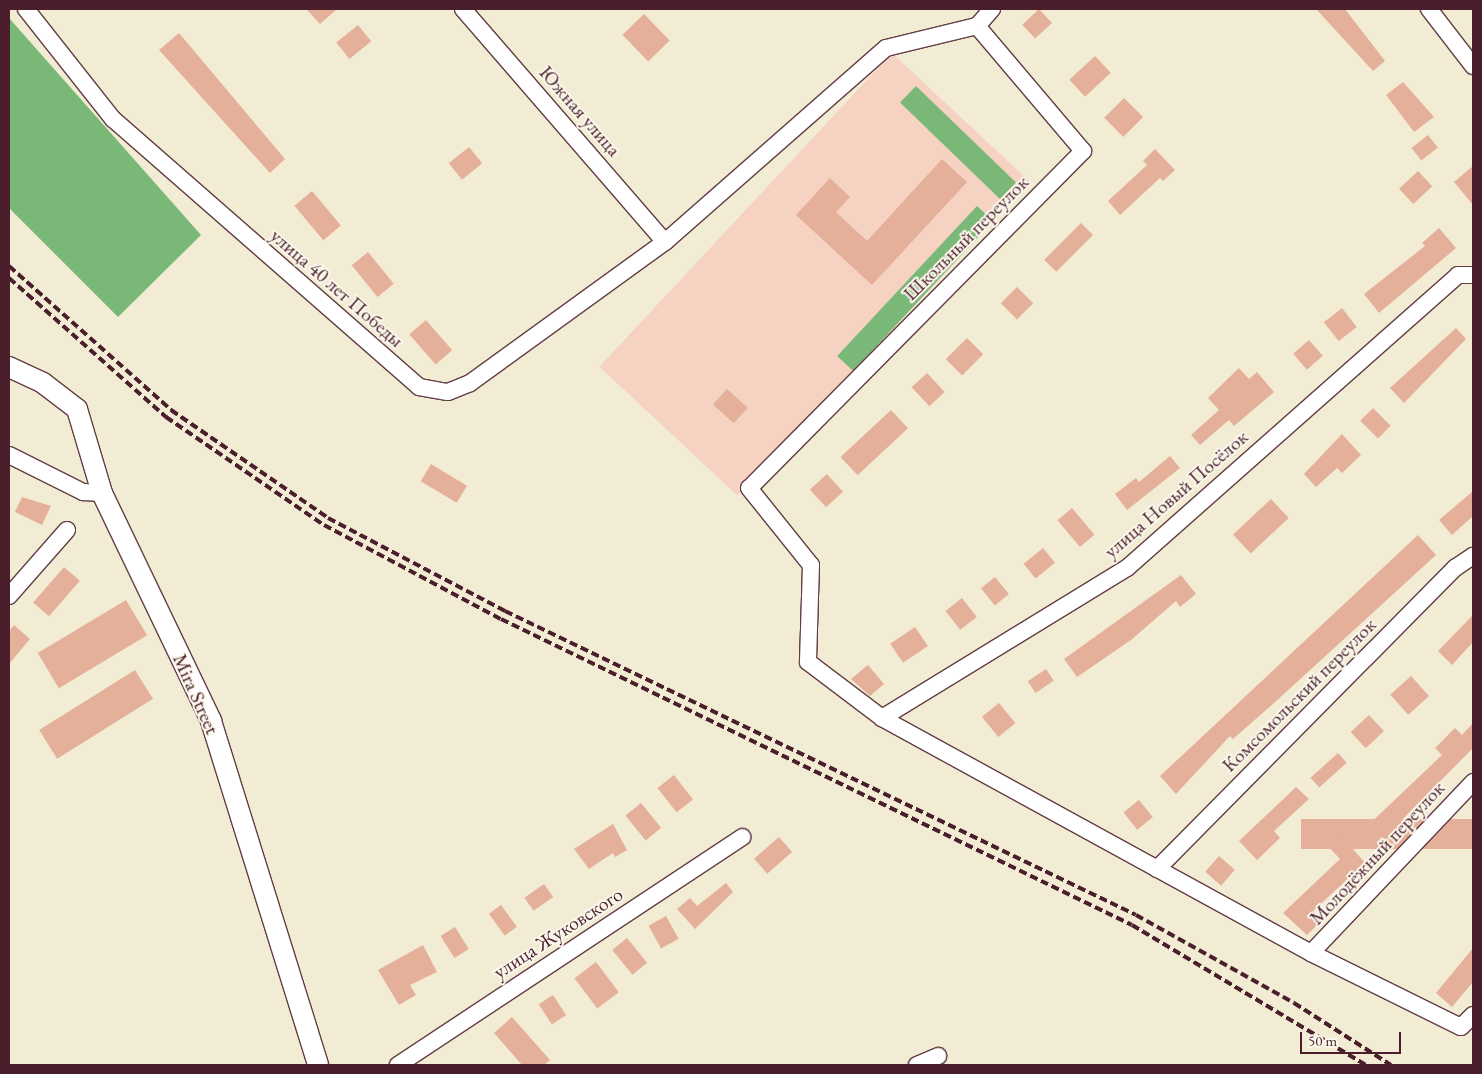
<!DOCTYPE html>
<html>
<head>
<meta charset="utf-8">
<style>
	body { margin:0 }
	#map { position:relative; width:1482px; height:1074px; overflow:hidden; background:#f2ecd5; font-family:"EB Garamond",serif }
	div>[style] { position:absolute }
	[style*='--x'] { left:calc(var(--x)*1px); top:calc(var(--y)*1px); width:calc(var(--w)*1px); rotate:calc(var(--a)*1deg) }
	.built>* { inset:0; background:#f6d2c3; transform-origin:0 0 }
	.forest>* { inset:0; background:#7ab878; transform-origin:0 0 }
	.building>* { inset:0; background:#e5b09a; transform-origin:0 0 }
	.roads { filter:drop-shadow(1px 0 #633e44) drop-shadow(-1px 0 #633e44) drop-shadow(0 1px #633e44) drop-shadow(0 -1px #633e44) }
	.minor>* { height:16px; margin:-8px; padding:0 8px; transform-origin:8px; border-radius:8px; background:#fff }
	.tertiary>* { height:20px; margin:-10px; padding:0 10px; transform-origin:10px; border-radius:10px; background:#fff }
	.rail>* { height:4px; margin-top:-2px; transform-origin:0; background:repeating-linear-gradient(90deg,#4a1f2b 0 8px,transparent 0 12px) }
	span { translate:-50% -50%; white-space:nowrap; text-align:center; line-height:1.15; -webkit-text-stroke:4px #fbf7ec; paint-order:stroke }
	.street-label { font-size:20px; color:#4a1f2b }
	.frame { position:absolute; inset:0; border:10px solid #4a1f2b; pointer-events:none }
	.scale { position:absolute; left:1300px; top:1032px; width:101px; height:22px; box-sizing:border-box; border:2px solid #4a1f2b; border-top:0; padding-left:6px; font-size:15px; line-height:18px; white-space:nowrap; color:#4a1f2b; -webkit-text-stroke:4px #fbf7ec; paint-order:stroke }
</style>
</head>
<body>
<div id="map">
	<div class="built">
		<i style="left:892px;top:53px;width:189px;height:429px;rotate:43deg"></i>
	</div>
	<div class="forest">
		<i style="clip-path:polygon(9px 18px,201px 235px,118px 317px,9px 208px)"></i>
		<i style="left:916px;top:86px;width:139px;height:23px;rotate:44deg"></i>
		<i style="left:977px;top:206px;width:22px;height:205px;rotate:43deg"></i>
	</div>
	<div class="building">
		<i style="clip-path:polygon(306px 9px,337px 9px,320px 24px)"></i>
		<i style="left:1039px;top:9px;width:19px;height:23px;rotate:47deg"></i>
		<i style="clip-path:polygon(1316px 9px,1345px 9px,1385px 61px,1373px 71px)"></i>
		<i style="left:644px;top:14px;width:37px;height:30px;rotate:46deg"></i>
		<i style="left:358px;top:25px;width:21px;height:28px;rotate:51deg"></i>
		<i style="clip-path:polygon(179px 33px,285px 159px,270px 173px,159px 50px)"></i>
		<i style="left:1095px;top:56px;width:23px;height:35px;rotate:47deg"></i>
		<i style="clip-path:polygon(1403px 82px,1434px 117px,1414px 132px,1386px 95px)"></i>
		<i style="left:1124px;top:98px;width:27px;height:28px;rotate:45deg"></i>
		<i style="left:1428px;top:135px;width:16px;height:21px;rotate:52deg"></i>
		<i style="left:469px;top:147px;width:21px;height:26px;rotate:51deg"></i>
		<i style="clip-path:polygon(1155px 149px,1175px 170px,1163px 181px,1160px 178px,1120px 215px,1108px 201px,1147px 165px,1143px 161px)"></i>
		<i style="clip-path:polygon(942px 159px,967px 182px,872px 285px,796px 215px,830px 178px,850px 197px,836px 212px,867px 241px)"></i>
		<i style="clip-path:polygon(1473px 166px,1473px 205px,1454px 182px)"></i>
		<i style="left:1418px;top:171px;width:21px;height:26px;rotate:47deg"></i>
		<i style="left:312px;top:191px;width:45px;height:23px;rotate:50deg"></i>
		<i style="left:1081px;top:223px;width:17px;height:52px;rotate:45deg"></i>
		<i style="clip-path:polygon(1439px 228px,1456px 248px,1379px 313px,1364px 294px,1425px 246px,1422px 243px)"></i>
		<i style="left:368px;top:252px;width:41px;height:21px;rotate:51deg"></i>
		<i style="left:1017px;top:287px;width:23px;height:23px;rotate:45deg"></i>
		<i style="left:1342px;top:308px;width:24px;height:23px;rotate:52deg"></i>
		<i style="left:426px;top:320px;width:40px;height:22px;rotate:49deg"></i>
		<i style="clip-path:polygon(1456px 328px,1466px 339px,1404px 403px,1390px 388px)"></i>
		<i style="left:967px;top:338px;width:23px;height:30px;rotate:45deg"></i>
		<i style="left:1309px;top:340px;width:21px;height:21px;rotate:49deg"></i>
		<i style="clip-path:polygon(1239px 368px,1249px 379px,1257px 372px,1274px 392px,1234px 426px,1229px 420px,1200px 445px,1191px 435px,1219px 410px,1208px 398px)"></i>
		<i style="left:927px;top:373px;width:26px;height:21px;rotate:47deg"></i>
		<i style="left:727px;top:389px;width:28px;height:21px;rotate:42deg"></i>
		<i style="left:1373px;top:408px;width:25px;height:18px;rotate:45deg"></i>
		<i style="left:891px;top:410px;width:25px;height:69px;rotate:47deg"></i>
		<i style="clip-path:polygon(1342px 434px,1361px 455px,1342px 473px,1337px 468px,1316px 487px,1304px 474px)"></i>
		<i style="clip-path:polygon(1170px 456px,1180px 468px,1127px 510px,1115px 494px,1136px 478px,1139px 482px)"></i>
		<i style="left:431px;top:464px;width:42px;height:20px;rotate:31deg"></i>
		<i style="left:827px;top:474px;width:24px;height:23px;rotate:48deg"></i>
		<i style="clip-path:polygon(1473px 491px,1473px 516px,1452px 535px,1439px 520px)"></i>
		<i style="clip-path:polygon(22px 497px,51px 506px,42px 525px,15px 512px)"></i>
		<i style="left:1271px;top:499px;width:26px;height:52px;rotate:47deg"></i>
		<i style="left:1072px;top:508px;width:35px;height:19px;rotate:50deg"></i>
		<i style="clip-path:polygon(1418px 535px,1436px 555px,1274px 703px,1233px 739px,1230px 736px,1176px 794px,1160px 776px)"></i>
		<i style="left:1043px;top:548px;width:19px;height:25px;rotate:51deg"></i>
		<i style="left:64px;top:567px;width:21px;height:47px;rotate:41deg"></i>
		<i style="clip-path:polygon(1181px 575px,1196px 594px,1180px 607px,1176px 601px,1131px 640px,1077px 677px,1064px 659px)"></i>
		<i style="left:995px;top:577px;width:22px;height:18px;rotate:51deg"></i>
		<i style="left:962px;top:598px;width:24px;height:21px;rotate:52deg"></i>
		<i style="left:126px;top:600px;width:41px;height:103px;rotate:59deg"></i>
		<i style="clip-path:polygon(1473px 615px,1473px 642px,1452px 665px,1438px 651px)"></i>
		<i style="clip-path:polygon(14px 625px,30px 639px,9px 664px,9px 631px)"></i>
		<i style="left:915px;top:627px;width:23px;height:30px;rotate:56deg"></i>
		<i style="clip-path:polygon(868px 665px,884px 684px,870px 696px,851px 679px)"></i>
		<i style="left:1046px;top:669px;width:14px;height:22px;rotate:56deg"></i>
		<i style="left:135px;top:670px;width:34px;height:113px;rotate:58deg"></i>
		<i style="left:1411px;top:676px;width:27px;height:28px;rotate:48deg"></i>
		<i style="left:999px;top:703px;width:26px;height:22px;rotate:51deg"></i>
		<i style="left:1369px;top:715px;width:22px;height:25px;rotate:47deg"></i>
		<i style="clip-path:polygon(1473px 723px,1473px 748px,1378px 844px,1363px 830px,1442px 755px,1435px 748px,1455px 728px,1462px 735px)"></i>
		<i style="left:1338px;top:753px;width:13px;height:37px;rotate:48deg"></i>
		<i style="left:674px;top:775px;width:31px;height:21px;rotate:52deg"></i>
		<i style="clip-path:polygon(1296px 787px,1309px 799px,1274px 831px,1280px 838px,1257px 860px,1239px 841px)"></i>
		<i style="left:1139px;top:800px;width:22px;height:20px;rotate:51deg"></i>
		<i style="left:641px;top:803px;width:32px;height:20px;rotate:51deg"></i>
		<i style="left:1473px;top:819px;width:30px;height:172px;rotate:90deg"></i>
		<i style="clip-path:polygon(613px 824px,627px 850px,615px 857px,613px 853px,589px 869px,574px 849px)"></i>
		<i style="clip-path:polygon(1340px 834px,1365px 863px,1313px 911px,1322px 920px,1307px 935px,1283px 913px,1340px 859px,1327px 845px)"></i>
		<i style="left:779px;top:837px;width:20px;height:33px;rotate:49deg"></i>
		<i style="left:1219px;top:856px;width:21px;height:21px;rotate:41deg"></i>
		<i style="clip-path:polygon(726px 883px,733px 892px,695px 929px,677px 909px,690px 898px,697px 906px)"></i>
		<i style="left:544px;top:884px;width:16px;height:24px;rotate:55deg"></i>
		<i style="left:501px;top:905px;width:27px;height:15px;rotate:54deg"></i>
		<i style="left:666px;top:916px;width:26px;height:20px;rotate:61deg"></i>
		<i style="left:455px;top:927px;width:26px;height:17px;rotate:58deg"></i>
		<i style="left:627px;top:938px;width:32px;height:19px;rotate:51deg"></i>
		<i style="clip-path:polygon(423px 945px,437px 972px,410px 985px,416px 995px,399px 1005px,378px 970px)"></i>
		<i style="clip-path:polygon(1473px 948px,1473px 982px,1452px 1007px,1436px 993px)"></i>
		<i style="left:596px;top:962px;width:38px;height:27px;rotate:53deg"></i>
		<i style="left:553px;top:995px;width:24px;height:17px;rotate:57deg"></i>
		<i style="clip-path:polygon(512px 1017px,550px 1060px,544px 1065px,522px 1065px,494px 1033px)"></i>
	</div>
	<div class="roads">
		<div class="minor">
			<i style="--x:26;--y:9;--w:140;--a:51.7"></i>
			<i style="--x:113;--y:119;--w:407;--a:41.2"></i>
			<i style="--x:419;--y:387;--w:29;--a:10"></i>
			<i style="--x:448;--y:392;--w:24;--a:-22"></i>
			<i style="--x:470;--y:383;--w:241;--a:-35.9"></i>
			<i style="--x:665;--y:242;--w:294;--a:-41.3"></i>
			<i style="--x:886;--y:48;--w:94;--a:-13.6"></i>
			<i style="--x:463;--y:9;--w:308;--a:49.1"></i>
			<i style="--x:992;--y:9;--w:23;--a:131"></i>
			<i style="--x:977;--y:26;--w:164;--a:49.7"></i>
			<i style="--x:1083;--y:151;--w:474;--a:134.7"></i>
			<i style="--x:749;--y:488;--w:99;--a:51.2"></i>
			<i style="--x:811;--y:565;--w:97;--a:91.8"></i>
			<i style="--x:808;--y:662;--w:93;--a:37.1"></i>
			<i style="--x:882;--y:718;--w:489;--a:28.7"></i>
			<i style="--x:1311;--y:953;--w:167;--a:26.3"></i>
			<i style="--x:1461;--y:1027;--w:17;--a:-45"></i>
			<i style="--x:1429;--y:9;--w:72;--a:52.3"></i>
			<i style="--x:9;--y:455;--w:83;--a:26.6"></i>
			<i style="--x:83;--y:492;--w:19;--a:3"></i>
			<i style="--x:9;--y:596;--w:88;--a:-48.7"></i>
			<i style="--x:882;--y:718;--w:287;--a:-31.5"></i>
			<i style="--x:1127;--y:568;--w:442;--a:-41.5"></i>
			<i style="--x:1458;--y:275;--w:15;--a:0"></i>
			<i style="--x:1157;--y:869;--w:424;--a:-45.3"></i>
			<i style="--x:1455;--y:568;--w:22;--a:-34"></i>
			<i style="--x:1311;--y:953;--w:236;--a:-46.5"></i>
			<i style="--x:398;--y:1065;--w:413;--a:-33.5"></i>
			<i style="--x:917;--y:1065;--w:23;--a:-23"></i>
		</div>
		<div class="tertiary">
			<i style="--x:9;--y:367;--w:38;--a:25"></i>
			<i style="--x:43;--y:383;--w:43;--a:37.4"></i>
			<i style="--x:77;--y:409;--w:88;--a:73.4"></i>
			<i style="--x:102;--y:493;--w:253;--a:64.4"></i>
			<i style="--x:211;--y:721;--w:360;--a:72.7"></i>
		</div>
	</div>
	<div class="rail">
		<i style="--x:9;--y:266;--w:217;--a:41.6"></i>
		<i style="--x:171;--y:410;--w:191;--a:34.5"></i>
		<i style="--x:328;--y:518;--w:200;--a:27.7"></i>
		<i style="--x:505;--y:611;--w:700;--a:25.72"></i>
		<i style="--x:1136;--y:915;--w:181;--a:29.1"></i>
		<i style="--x:1294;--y:1003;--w:115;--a:32.6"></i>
		<i style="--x:9;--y:278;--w:210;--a:41.5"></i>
		<i style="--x:166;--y:417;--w:191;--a:34.4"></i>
		<i style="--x:324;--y:525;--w:200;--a:28"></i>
		<i style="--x:501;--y:619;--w:701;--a:25.87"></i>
		<i style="--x:1132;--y:925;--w:273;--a:30.9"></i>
	</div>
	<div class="street-label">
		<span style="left:580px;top:111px;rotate:49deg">Южная улица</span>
		<span style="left:966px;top:238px;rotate:-45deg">Школьный переулок</span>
		<span style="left:337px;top:288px;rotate:41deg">улица 40 лет Победы</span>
		<span style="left:1176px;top:494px;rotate:-41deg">улица Новый Посёлок</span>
		<span style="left:196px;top:694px;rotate:66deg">Mira Street</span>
		<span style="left:1299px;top:695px;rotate:-45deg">Комсомольский переулок</span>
		<span style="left:1377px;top:853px;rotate:-47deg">Молодёжный переулок</span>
		<span style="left:558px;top:933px;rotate:-33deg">улица Жуковского</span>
	</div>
	<div class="frame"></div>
	<div class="scale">50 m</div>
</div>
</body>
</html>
